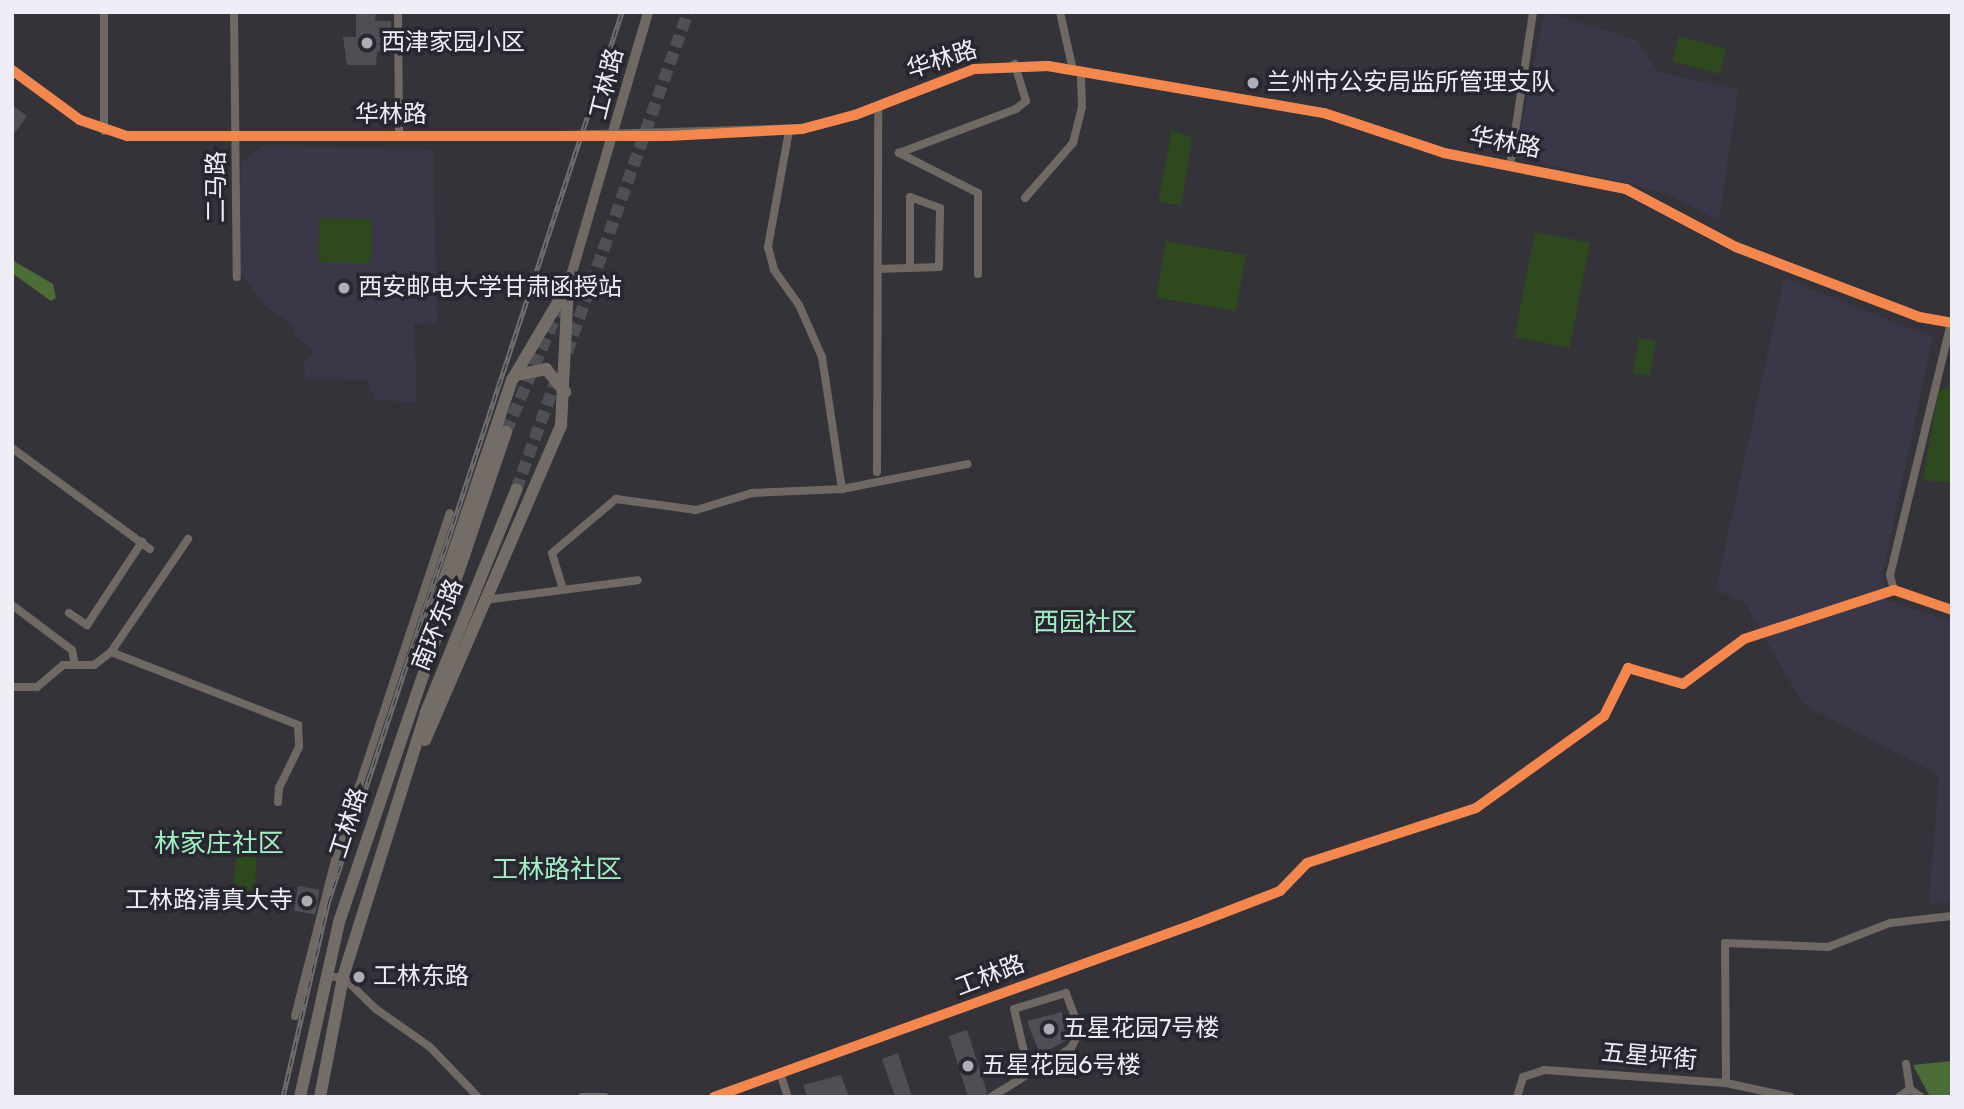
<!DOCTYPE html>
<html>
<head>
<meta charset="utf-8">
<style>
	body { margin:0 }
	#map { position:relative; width:1964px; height:1109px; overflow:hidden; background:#343339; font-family:Rubik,"Noto Sans SC",sans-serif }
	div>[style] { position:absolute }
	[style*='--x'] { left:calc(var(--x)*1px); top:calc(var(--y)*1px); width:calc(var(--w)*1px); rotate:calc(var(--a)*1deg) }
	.built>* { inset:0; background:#3a3848 }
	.green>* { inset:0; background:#2f491f; transform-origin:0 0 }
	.forest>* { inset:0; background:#4b6e39 }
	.building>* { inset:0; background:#504e54; transform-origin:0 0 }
	.trunk-tunnel>* { height:12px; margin-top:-6px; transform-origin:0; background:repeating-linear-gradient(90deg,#504f55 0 12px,transparent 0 18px) }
	.minor>* { height:8px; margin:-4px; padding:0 4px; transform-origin:4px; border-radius:4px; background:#706862 }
	.tertiary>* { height:10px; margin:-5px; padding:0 5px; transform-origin:5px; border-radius:5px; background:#706862 }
	.trunk>* { height:12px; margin:-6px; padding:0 6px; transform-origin:6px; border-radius:6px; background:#746c67 }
	.rail>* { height:5px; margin-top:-2.5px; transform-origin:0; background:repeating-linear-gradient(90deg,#282631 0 8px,#716e6e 0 16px); box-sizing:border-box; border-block:2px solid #716e6e }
	.tertiary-bridge>* { height:10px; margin:-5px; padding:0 5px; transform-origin:5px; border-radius:5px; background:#706862 }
	.cycleway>* { height:10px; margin:-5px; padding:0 5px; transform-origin:5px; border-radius:5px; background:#f5874c }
	.dots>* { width:19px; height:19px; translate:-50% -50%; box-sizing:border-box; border:4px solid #282631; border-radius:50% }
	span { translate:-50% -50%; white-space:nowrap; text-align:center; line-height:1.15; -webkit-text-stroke:7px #282631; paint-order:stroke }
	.poi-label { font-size:24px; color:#efeef6 }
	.left { translate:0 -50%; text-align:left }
	.right { translate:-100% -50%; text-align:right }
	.street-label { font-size:24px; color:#efeef6 }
	.neighbourhood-label { font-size:26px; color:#a2f0c2 }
	.frame { position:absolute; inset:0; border:14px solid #efeef6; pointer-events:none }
</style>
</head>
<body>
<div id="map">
	<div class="built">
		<i style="clip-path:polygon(1544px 12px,1637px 40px,1658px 72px,1738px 90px,1719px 221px,1663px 192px,1515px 157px)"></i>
		<i style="clip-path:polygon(261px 147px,433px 149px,437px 323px,414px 324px,417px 403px,374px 399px,368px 380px,305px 379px,304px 362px,315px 352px,296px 337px,293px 325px,265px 306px,239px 270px,241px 162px)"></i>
		<i style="clip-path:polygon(1784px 279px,1933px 337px,1882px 575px,1888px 601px,1952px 621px,1952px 902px,1929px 904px,1939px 775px,1803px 704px,1745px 603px,1716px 589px)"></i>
	</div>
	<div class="green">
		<i style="left:1679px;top:36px;width:49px;height:26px;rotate:15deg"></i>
		<i style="clip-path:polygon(1172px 130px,1192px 138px,1181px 205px,1158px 202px)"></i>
		<i style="left:319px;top:218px;width:53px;height:44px;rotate:1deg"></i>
		<i style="left:1535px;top:232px;width:56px;height:107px;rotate:11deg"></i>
		<i style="left:1166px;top:241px;width:81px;height:57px;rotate:10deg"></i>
		<i style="left:1639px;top:338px;width:17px;height:35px;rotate:10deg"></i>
		<i style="clip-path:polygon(1952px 384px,1952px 483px,1923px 480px,1938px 392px)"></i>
		<i style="left:236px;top:856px;width:21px;height:36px;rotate:5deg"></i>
	</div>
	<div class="forest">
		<i style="clip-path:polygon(12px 260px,53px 284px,56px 298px,51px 301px,12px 273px)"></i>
		<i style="clip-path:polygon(1952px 1061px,1952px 1097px,1930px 1097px,1913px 1065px)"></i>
	</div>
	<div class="building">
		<i style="clip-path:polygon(356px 12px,376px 12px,375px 21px,391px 21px,391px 51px,377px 51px,376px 65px,347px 65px,343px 37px,356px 37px)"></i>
		<i style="clip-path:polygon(12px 105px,27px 116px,12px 137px)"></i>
		<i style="left:298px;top:886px;width:22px;height:25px;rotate:10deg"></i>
		<i style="clip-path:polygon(1062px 1012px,1068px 1039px,1040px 1055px,1027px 1021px)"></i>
		<i style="clip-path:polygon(967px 1030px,987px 1092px,985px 1097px,968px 1097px,949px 1036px)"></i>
		<i style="clip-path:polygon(898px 1053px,912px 1097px,895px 1097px,882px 1059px)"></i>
		<i style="clip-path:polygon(841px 1075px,849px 1097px,807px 1097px,803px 1085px)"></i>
	</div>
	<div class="trunk-tunnel">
		<i style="--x:567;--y:352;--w:361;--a:-70.4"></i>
		<i style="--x:506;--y:432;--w:147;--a:-66.8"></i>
		<i style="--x:516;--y:490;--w:126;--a:-70"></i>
	</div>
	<div class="minor">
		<i style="--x:104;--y:12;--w:119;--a:90"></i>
		<i style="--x:234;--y:12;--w:265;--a:89.4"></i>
		<i style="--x:398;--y:12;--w:124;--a:89.5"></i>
		<i style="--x:1060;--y:12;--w:59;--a:77.4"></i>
		<i style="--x:789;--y:131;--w:118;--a:100.3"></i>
		<i style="--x:768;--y:247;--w:24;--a:75"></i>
		<i style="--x:774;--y:270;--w:43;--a:54.5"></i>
		<i style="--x:799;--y:305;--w:57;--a:66.1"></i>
		<i style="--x:822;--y:357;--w:134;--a:81.4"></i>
		<i style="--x:1510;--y:166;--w:156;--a:-81.5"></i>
		<i style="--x:1025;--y:198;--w:73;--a:-48.9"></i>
		<i style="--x:1073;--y:143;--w:37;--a:-76"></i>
		<i style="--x:1082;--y:107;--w:36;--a:-92"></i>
		<i style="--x:878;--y:269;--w:61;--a:-1.9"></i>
		<i style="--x:939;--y:267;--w:59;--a:-89"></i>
		<i style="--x:940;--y:208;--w:32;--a:-160"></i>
		<i style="--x:910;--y:197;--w:71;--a:90"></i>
		<i style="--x:978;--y:274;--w:81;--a:-90"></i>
		<i style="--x:978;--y:193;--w:89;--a:-153.1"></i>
		<i style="--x:899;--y:153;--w:125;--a:-20.6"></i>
		<i style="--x:1016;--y:109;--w:13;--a:-39"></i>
		<i style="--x:1026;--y:101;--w:39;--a:-107"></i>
		<i style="--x:12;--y:448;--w:171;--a:36.2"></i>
		<i style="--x:877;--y:472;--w:365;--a:-89.8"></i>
		<i style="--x:562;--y:586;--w:34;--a:-107"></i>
		<i style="--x:552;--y:553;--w:84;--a:-40.2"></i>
		<i style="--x:616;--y:499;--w:81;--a:7.8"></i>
		<i style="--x:696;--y:510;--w:59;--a:-16.9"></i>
		<i style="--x:752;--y:493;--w:90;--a:-2.5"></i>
		<i style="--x:842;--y:489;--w:128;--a:-11.2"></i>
		<i style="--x:1894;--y:590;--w:16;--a:-105"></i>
		<i style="--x:1890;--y:575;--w:259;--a:-76.4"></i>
		<i style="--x:485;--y:600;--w:154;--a:-7.4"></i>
		<i style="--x:12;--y:605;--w:75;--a:36.9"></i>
		<i style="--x:72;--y:650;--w:15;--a:79"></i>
		<i style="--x:69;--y:613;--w:22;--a:34"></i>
		<i style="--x:87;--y:625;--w:100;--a:-56.5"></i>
		<i style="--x:111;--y:652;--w:201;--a:21.3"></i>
		<i style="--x:298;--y:725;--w:22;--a:87"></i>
		<i style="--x:299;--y:747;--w:46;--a:116"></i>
		<i style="--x:279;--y:788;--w:14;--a:94"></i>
		<i style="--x:12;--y:687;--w:25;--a:0"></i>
		<i style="--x:37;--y:687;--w:34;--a:-40"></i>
		<i style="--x:63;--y:665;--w:31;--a:0"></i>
		<i style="--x:94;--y:665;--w:21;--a:-37"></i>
		<i style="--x:111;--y:652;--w:137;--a:-55.7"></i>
		<i style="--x:325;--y:977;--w:18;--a:0"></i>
		<i style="--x:343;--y:977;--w:46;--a:44.1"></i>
		<i style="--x:376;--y:1009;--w:66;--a:35.1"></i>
		<i style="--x:430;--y:1047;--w:69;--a:46.2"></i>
		<i style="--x:295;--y:1016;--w:172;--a:-75.6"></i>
		<i style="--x:338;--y:849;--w:354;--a:-71.6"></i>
		<i style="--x:1906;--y:1064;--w:25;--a:81"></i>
		<i style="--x:1910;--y:1089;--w:14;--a:36"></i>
		<i style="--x:780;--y:1073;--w:25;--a:72"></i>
		<i style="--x:1726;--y:1083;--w:140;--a:-90.4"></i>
		<i style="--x:1725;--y:943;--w:103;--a:2.2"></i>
		<i style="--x:1828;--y:947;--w:66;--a:-21.2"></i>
		<i style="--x:1890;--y:923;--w:62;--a:-6.4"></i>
		<i style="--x:582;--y:1097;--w:23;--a:0"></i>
		<i style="--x:714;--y:1097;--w:513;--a:-19.81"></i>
		<i style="--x:1197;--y:923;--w:89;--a:-21.1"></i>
		<i style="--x:1280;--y:891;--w:39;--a:-46"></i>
		<i style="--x:1307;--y:863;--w:178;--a:-18"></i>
		<i style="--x:1476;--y:808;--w:158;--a:-35.7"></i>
		<i style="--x:1604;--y:716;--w:54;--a:-63.4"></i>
		<i style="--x:1628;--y:668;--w:57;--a:16.2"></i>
		<i style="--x:1683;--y:684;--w:76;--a:-36.4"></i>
		<i style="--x:1744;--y:639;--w:158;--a:-18.1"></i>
		<i style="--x:1894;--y:590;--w:61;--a:19"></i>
		<i style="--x:991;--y:1097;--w:94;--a:-31.5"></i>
		<i style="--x:1071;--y:1048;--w:20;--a:-63"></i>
		<i style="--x:1080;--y:1030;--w:40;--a:-111"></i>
		<i style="--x:1066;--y:993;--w:54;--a:162.9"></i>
		<i style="--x:1014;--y:1009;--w:66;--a:76.8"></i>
		<i style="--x:1517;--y:1097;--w:21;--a:-73"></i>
		<i style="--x:1523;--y:1077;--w:22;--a:-18"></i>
		<i style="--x:1544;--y:1070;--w:182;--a:4.1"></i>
		<i style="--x:1726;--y:1083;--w:66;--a:12.2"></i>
		<i style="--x:1899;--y:1097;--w:14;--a:-36"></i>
	</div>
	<div class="tertiary">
		<i style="--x:12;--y:70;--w:84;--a:36.3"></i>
		<i style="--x:80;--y:120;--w:50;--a:18.8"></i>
		<i style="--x:127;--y:136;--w:436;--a:0"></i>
		<i style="--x:601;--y:135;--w:201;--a:-1.7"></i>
		<i style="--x:802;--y:129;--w:55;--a:-14.8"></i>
		<i style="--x:855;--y:115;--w:128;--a:-21.1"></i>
		<i style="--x:974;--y:69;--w:74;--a:-2.3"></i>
		<i style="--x:1048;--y:66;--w:280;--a:9.7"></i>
		<i style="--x:1324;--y:113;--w:126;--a:18.4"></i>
		<i style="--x:1444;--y:153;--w:186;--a:11.2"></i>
		<i style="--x:1626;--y:189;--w:124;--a:27.8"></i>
		<i style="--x:1736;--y:247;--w:196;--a:20.9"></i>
		<i style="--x:1919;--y:317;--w:34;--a:10"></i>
		<i style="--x:568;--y:286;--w:285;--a:-73.7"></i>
	</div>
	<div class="trunk">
		<i style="--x:516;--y:375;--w:31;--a:-11"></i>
		<i style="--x:546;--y:369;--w:30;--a:50"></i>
		<i style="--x:429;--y:625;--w:259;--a:-71.3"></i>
		<i style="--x:512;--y:380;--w:108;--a:-59.4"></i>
		<i style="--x:425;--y:740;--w:343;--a:-66.6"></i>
		<i style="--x:561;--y:425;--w:139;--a:-87.1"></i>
		<i style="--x:300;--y:1097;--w:179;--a:-77.4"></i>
		<i style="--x:339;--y:922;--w:518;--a:-71.18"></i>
		<i style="--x:320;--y:1097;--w:122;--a:-79.1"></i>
		<i style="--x:343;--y:977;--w:278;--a:-72.6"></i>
		<i style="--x:426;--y:712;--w:240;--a:-67.9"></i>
	</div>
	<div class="rail">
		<i style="--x:283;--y:1097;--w:199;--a:-76.9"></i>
		<i style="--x:328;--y:903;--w:938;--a:-71.74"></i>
	</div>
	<div class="tertiary-bridge">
		<i style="--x:563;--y:136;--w:38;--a:-2"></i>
	</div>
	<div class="cycleway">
		<i style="--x:12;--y:70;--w:84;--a:36.3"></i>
		<i style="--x:80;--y:120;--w:50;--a:18.8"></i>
		<i style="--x:127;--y:136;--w:541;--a:0"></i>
		<i style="--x:668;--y:136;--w:134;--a:-3"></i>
		<i style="--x:802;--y:129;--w:55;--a:-14.8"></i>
		<i style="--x:855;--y:115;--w:128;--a:-21.1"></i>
		<i style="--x:974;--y:69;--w:74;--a:-2.3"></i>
		<i style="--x:1048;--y:66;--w:280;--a:9.7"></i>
		<i style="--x:1324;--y:113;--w:126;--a:18.4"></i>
		<i style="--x:1444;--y:153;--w:186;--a:11.2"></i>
		<i style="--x:1626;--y:189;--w:124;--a:27.8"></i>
		<i style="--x:1736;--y:247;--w:196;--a:20.9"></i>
		<i style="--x:1919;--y:317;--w:34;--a:10"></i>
		<i style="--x:714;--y:1097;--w:513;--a:-19.81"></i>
		<i style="--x:1197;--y:923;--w:89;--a:-21.1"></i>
		<i style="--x:1280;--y:891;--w:39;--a:-46"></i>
		<i style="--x:1307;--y:863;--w:178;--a:-18"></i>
		<i style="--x:1476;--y:808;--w:158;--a:-35.7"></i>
		<i style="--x:1604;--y:716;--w:54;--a:-63.4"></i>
		<i style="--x:1628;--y:668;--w:57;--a:16.2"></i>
		<i style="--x:1683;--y:684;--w:76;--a:-36.4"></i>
		<i style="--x:1744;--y:639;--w:158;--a:-18.1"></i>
		<i style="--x:1894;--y:590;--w:61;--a:19"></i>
	</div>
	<div class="dots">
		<i style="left:367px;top:43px;background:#aeadb4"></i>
		<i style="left:1253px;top:83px;background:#aeadb4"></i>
		<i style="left:344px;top:288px;background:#aeadb4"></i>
		<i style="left:307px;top:901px;background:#aeadb4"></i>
		<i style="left:359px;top:977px;background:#aeadb4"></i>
		<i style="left:1049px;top:1029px;background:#aeadb4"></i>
		<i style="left:968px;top:1066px;background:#aeadb4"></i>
	</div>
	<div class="poi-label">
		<span class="left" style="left:381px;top:43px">西津家园小区</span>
		<span class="left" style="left:1267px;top:83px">兰州市公安局监所管理支队</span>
		<span class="left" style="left:358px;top:288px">西安邮电大学甘肃函授站</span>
		<span class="right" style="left:293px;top:901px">工林路清真大寺</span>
		<span class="left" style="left:373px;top:977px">工林东路</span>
		<span class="left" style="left:1063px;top:1029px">五星花园7号楼</span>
		<span class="left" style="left:982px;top:1066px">五星花园6号楼</span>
	</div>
	<div class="street-label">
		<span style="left:942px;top:60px;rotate:-18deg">华林路</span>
		<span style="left:607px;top:84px;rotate:-76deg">工林路</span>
		<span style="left:391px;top:115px">华林路</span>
		<span style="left:1505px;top:143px;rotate:11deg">华林路</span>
		<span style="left:217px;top:187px;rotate:-90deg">二马路</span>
		<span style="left:438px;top:625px;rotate:-68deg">南环东路</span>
		<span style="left:349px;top:823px;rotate:-72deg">工林路</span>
		<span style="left:990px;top:976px;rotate:-21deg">工林路</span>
		<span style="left:1649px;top:1057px;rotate:5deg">五星坪街</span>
	</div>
	<div class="neighbourhood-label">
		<span style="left:1085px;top:623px">西园社区</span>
		<span style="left:219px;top:844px">林家庄社区</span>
		<span style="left:557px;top:870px">工林路社区</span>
	</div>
	<div class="frame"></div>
</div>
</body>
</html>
